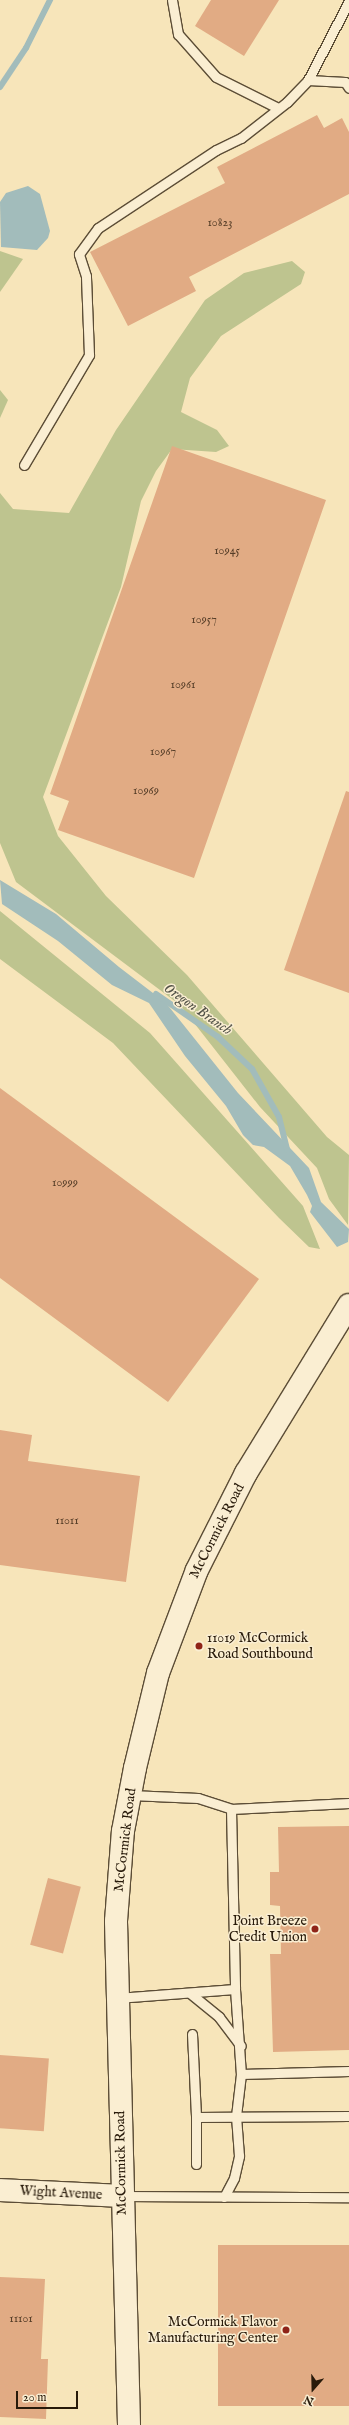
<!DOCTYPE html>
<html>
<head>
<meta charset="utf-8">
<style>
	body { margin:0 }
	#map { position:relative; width:349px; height:2425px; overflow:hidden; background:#f7e5ba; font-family:"IM FELL English",serif }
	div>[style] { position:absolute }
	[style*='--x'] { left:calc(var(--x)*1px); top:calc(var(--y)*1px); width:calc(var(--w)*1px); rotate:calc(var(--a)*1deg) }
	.green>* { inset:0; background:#bec48f }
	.water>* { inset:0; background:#a2bcbb }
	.stream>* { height:6px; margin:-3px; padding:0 3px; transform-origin:3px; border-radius:3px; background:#a2bcbb }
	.building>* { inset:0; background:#e1ab84; transform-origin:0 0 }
	.roads { filter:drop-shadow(1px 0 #5c4d36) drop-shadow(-1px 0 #5c4d36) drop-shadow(0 1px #5c4d36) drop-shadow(0 -1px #5c4d36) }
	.service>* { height:9px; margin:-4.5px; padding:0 4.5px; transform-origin:4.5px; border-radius:4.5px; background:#faeed2 }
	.tertiary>* { height:22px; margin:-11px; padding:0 11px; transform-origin:11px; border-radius:11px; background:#faeed2 }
	.secondary>* { height:22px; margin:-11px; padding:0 11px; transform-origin:11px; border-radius:11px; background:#faeed2 }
	.dots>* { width:11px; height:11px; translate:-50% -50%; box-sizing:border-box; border:2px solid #faeed2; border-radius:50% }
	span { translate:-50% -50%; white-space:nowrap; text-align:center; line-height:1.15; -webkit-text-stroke:3px #faeed2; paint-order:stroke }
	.number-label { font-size:12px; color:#563e28 }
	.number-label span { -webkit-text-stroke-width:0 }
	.street-label { font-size:14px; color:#281a0a }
	.poi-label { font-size:14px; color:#281a0a }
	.left { translate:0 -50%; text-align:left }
	.right { translate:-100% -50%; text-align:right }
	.water-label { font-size:15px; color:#535348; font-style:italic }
	.north { position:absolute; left:293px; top:2369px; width:40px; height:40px; -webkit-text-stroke:3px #faeed2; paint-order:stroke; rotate:200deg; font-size:11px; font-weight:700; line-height:16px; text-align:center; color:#281a0a }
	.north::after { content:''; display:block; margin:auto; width:14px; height:18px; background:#281a0a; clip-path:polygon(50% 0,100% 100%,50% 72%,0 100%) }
	.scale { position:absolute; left:16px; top:2391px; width:62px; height:18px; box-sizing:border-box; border:2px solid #281a0a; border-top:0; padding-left:5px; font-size:12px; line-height:14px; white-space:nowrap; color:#281a0a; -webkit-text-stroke:3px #faeed2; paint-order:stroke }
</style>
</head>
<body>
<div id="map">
	<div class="green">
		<i style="clip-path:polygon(0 251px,23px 259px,0 292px)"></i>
		<i style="clip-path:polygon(292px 261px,305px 272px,301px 284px,221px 336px,190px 378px,181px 412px,217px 430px,229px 446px,216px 452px,172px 449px,156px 471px,141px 501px,121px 587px,43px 797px,58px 836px,106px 896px,187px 975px,327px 1137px,349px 1155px,348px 1225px,329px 1199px,317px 1168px,260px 1107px,180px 1005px,16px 882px,0 843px,0 493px,13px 509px,69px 513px,116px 430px,205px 300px,244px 273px)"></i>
		<i style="clip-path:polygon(0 390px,8px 400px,0 418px)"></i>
		<i style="clip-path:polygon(0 911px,150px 1033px,303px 1206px,320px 1249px,309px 1247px,279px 1218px,113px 1043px,0 959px)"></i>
	</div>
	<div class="water">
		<i style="clip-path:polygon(28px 186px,40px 194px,50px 231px,48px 238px,37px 250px,1px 247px,0 202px,6px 193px)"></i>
		<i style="clip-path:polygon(0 880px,56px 914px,119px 967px,166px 1003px,238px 1093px,309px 1168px,321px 1202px,349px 1229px,348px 1242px,337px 1247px,310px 1212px,312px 1206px,307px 1195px,290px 1166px,264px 1147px,253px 1145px,243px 1135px,226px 1106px,185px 1056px,149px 1003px,112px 985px,58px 941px,2px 904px)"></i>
	</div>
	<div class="stream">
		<i style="--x:0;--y:87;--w:47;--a:-56.3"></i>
		<i style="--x:26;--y:48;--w:54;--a:-63.4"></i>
		<i style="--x:156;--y:994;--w:75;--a:34.7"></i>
		<i style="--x:218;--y:1037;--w:47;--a:43.3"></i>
		<i style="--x:252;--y:1069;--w:55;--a:60.6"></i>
		<i style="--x:279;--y:1117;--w:34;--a:76"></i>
	</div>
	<div class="building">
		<i style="clip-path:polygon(211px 0,279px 0,244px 56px,195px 26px)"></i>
		<i style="clip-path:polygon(317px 115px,324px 128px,342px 118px,349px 132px,349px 194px,189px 277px,196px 291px,128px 326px,90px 252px,225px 183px,217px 167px)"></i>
		<i style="clip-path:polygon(172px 446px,326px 500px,194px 878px,58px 830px,69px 801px,50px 794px)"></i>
		<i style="clip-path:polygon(346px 791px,349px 792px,349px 993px,284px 970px)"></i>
		<i style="clip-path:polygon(0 1088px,259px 1279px,168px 1402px,0 1278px)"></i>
		<i style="clip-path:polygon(0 1430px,32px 1435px,28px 1461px,140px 1476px,126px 1582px,0 1565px)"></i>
		<i style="clip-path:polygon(349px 1826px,349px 2050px,273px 2052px,270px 1954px,281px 1954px,280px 1906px,270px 1905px,270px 1872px,279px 1872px,278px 1827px)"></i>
		<i style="left:48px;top:1878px;width:34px;height:69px;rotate:15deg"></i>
		<i style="left:0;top:2055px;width:49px;height:73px;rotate:4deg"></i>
		<i style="left:349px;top:2245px;width:161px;height:131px;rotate:90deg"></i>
		<i style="clip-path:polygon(0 2277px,45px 2279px,41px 2359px,48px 2359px,46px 2419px,0 2417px)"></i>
	</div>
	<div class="roads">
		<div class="service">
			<i style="--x:172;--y:0;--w:35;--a:80"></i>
			<i style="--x:178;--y:34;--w:57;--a:48.5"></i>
			<i style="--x:216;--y:77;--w:69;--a:26.6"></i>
			<i style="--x:308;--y:80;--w:37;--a:3"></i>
			<i style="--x:345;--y:82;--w:7;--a:56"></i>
			<i style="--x:24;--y:465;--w:128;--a:-59.4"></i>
			<i style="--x:89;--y:355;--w:79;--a:-92.2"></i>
			<i style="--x:86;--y:276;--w:23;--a:-108"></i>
			<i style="--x:79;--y:254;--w:32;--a:-54"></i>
			<i style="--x:98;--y:228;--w:141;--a:-33.5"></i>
			<i style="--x:216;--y:150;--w:28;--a:-26"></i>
			<i style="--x:241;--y:138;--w:58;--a:-38"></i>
			<i style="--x:287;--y:102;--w:30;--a:-46"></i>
			<i style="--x:308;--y:80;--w:89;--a:-62.6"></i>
			<i style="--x:130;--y:1795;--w:68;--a:2.5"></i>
			<i style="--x:198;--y:1798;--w:35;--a:18"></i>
			<i style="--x:231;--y:1809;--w:118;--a:-2.9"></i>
			<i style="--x:231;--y:1809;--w:180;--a:88.7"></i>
			<i style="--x:191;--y:1994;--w:36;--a:39"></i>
			<i style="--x:219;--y:2017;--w:36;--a:53"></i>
			<i style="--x:117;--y:1998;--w:118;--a:-4.4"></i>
			<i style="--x:235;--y:1989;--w:85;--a:86"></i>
			<i style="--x:241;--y:2074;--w:108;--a:-1.6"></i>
			<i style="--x:192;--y:2034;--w:83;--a:87.2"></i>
			<i style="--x:196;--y:2164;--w:47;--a:-90"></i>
			<i style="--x:196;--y:2117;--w:153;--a:-0.4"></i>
			<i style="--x:122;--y:2196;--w:227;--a:0.3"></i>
			<i style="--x:224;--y:2197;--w:21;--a:-62"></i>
			<i style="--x:234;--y:2178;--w:23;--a:-77"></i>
			<i style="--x:239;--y:2156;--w:40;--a:-94.3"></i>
			<i style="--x:236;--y:2116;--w:42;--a:-83.2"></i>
		</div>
		<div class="tertiary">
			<i style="--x:0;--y:2190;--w:122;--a:2.8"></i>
		</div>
		<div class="secondary">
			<i style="--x:129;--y:2425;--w:504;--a:-91.48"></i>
			<i style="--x:116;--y:1921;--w:90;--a:-85.6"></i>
			<i style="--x:123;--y:1831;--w:64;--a:-79.2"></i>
			<i style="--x:135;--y:1768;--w:98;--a:-76.4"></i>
			<i style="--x:158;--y:1673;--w:110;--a:-69.3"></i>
			<i style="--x:197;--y:1570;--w:109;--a:-63.2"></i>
			<i style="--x:246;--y:1473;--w:197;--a:-58.5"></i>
		</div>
	</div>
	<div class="dots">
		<i style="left:199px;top:1646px;background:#8f2418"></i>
		<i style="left:315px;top:1929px;background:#8f2418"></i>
		<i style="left:286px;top:2330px;background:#8f2418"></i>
	</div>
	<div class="number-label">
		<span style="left:220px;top:223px">10823</span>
		<span style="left:227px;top:551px">10945</span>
		<span style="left:204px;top:620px">10957</span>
		<span style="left:183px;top:685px">10961</span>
		<span style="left:163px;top:752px">10967</span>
		<span style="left:146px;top:791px">10969</span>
		<span style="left:65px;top:1183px">10999</span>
		<span style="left:67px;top:1521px">11011</span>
		<span style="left:21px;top:2319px">11101</span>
	</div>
	<div class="street-label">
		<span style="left:217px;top:1531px;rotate:-63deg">McCormick Road</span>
		<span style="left:125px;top:1840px;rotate:-83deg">McCormick Road</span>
		<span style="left:121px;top:2163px;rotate:-91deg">McCormick Road</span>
		<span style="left:61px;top:2193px;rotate:3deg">Wight Avenue</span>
	</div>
	<div class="poi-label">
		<span class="left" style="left:207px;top:1646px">11019 McCormick<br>Road Southbound</span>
		<span class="right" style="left:307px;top:1929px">Point Breeze<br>Credit Union</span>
		<span class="right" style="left:278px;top:2330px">McCormick Flavor<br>Manufacturing Center</span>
	</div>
	<div class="water-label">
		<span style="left:198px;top:1009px;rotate:35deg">Oregon Branch</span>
	</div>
	<div class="north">N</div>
	<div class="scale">20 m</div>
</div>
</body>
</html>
